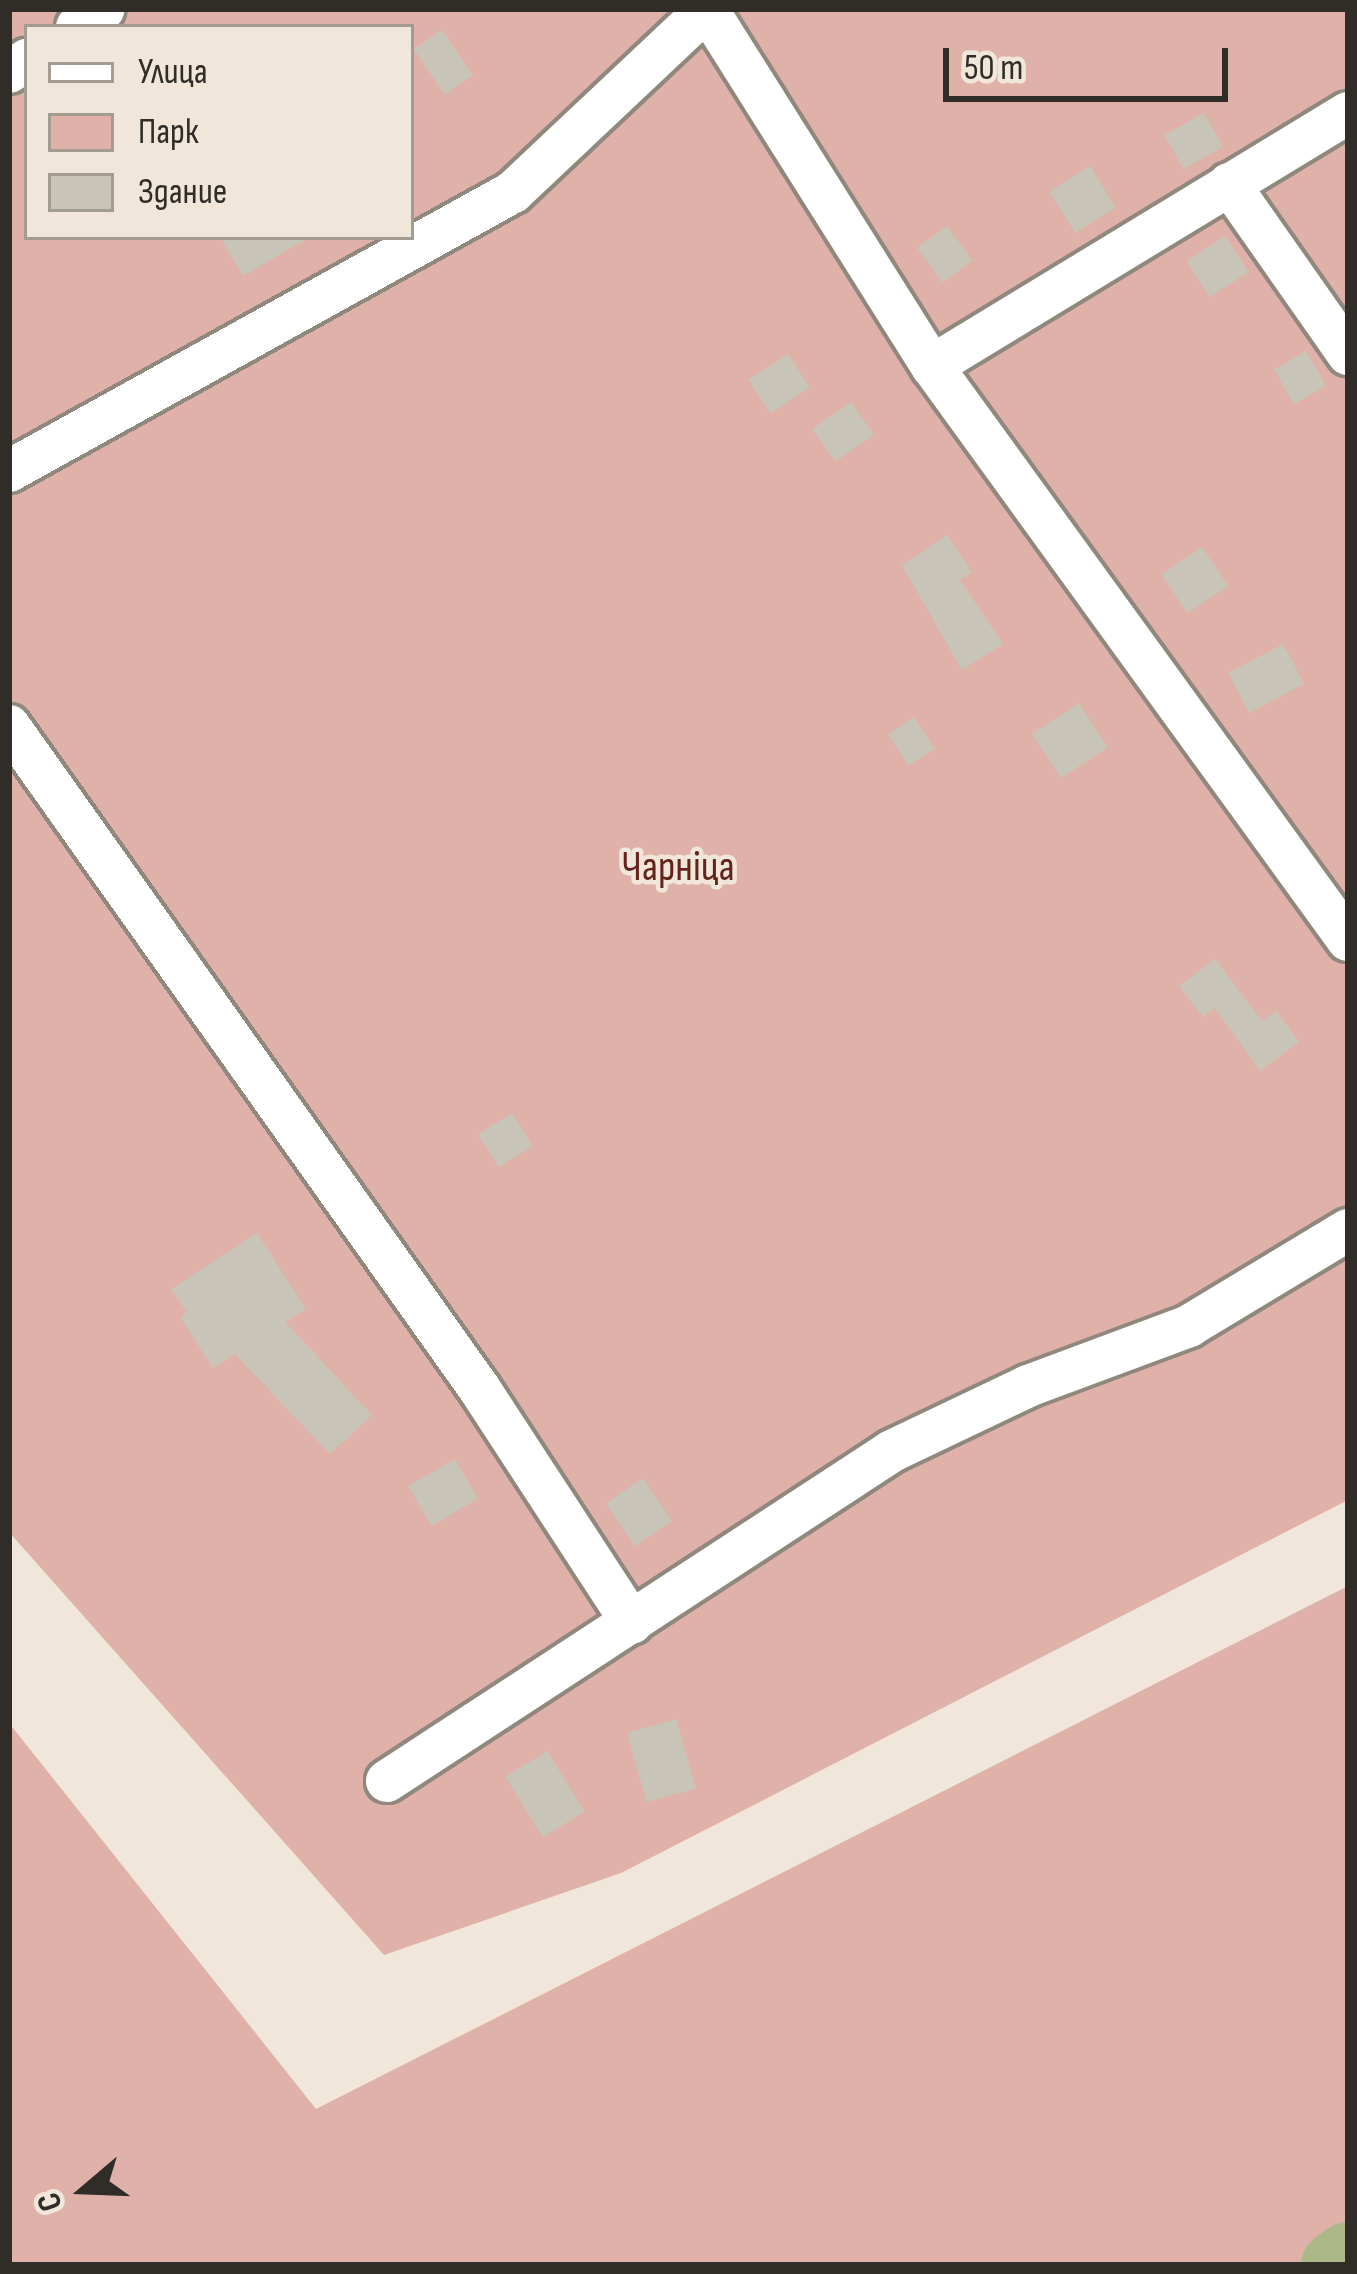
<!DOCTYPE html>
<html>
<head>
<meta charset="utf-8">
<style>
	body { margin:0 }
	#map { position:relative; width:1357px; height:2274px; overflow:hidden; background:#f0e6da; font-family:"Sofia Sans Condensed",sans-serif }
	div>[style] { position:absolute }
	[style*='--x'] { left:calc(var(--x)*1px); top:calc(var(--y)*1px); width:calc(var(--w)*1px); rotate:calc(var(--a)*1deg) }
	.green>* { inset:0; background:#dfb1a9 }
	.river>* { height:69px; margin:-34.5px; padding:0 34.5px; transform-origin:34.5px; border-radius:34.5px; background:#acb887 }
	.building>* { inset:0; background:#c8c5b8; transform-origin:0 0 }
	.roads { filter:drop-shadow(3px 0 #90887d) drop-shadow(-3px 0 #90887d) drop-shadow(0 3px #90887d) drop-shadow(0 -3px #90887d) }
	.minor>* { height:42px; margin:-21px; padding:0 21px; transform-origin:21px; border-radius:21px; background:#fff }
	span { translate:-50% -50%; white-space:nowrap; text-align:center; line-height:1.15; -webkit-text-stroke:9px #f0e6da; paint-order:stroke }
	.park-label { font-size:42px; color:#65231b }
	.frame { position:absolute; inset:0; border:12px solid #302d28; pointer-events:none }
	.legend { position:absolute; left:24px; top:24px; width:390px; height:216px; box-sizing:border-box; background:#f0e6da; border:3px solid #a39c93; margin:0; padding:15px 21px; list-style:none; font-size:36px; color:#302d28 }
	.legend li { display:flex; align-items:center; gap:24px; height:60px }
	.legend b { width:60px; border:3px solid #a39c93 }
	.north { position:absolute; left:24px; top:2130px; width:120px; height:120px; -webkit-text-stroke:9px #f0e6da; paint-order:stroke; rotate:251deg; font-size:33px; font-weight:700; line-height:48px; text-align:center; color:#302d28 }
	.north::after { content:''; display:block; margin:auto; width:42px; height:54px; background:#302d28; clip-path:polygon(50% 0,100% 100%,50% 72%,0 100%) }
	.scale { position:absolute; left:943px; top:48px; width:285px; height:54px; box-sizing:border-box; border:6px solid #302d28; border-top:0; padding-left:15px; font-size:36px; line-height:42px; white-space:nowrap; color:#302d28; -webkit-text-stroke:9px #f0e6da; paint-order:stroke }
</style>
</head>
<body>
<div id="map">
	<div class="green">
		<i style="clip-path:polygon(evenodd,9px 9px,1348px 9px,1348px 1500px,621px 1873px,384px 1955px,9px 1532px,9px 9px,27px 27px,411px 27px,411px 237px,27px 237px,27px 27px)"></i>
		<i style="clip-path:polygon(1348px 1586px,1348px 2265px,9px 2265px,9px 1723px,316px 2109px)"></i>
	</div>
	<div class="river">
		<i style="--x:1335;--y:2265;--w:16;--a:-35"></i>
	</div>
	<div class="building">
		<i style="left:442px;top:30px;width:55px;height:34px;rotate:56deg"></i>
		<i style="left:1204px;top:113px;width:39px;height:45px;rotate:61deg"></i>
		<i style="left:1090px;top:166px;width:49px;height:48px;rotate:58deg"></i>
		<i style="left:947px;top:226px;width:43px;height:37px;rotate:54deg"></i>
		<i style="left:1225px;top:236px;width:43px;height:46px;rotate:57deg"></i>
		<i style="clip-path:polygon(220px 237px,310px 237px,243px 276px)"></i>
		<i style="left:1306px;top:351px;width:40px;height:37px;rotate:60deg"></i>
		<i style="left:788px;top:354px;width:40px;height:47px;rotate:57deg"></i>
		<i style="left:851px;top:402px;width:40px;height:47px;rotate:55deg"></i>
		<i style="clip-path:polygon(947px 535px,972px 572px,960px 580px,1003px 644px,962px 670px,902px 565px)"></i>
		<i style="left:1202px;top:547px;width:47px;height:49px;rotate:56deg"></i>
		<i style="left:1283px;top:644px;width:45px;height:62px;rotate:62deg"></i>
		<i style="left:1079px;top:703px;width:53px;height:56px;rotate:57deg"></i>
		<i style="left:914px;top:717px;width:38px;height:31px;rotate:57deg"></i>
		<i style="clip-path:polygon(1215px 959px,1262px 1021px,1276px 1011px,1299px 1042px,1260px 1071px,1215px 1008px,1203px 1017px,1179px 986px)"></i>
		<i style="left:512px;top:1113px;width:39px;height:40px;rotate:58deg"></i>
		<i style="clip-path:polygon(257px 1233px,306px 1309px,285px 1322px,372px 1415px,330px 1454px,235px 1354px,213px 1368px,180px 1317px,187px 1312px,171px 1289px)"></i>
		<i style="left:455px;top:1459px;width:46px;height:54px;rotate:60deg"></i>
		<i style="left:643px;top:1478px;width:52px;height:45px;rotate:56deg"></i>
		<i style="left:676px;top:1719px;width:72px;height:51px;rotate:74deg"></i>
		<i style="left:547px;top:1751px;width:71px;height:49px;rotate:58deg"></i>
	</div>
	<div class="roads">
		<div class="minor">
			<i style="--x:707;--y:9;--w:422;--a:57.8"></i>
			<i style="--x:77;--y:27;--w:32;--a:-34"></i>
			<i style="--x:9;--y:72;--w:22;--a:-34"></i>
			<i style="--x:1348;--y:113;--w:487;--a:148.7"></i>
			<i style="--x:932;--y:366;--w:709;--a:54.07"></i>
			<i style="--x:1229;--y:184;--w:208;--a:55"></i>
			<i style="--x:9;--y:471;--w:576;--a:-28.97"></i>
			<i style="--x:513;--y:192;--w:267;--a:-43.3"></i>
			<i style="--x:9;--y:726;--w:812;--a:54.63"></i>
			<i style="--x:479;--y:1388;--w:280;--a:56.9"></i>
			<i style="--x:387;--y:1781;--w:603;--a:-33.16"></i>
			<i style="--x:892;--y:1451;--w:151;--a:-25.5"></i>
			<i style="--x:1028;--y:1386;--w:172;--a:-20.4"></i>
			<i style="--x:1189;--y:1326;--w:186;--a:-31.1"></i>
		</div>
	</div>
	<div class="park-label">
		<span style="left:678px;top:868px">Чарніца</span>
	</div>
	<div class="frame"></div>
	<ul class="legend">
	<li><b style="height:15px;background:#fff"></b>Улица</li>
	<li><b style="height:33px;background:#dfb1a9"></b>Парк</li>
	<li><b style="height:33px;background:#c8c5b8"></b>Здание</li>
	</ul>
	<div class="north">С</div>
	<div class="scale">50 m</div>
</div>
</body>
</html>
